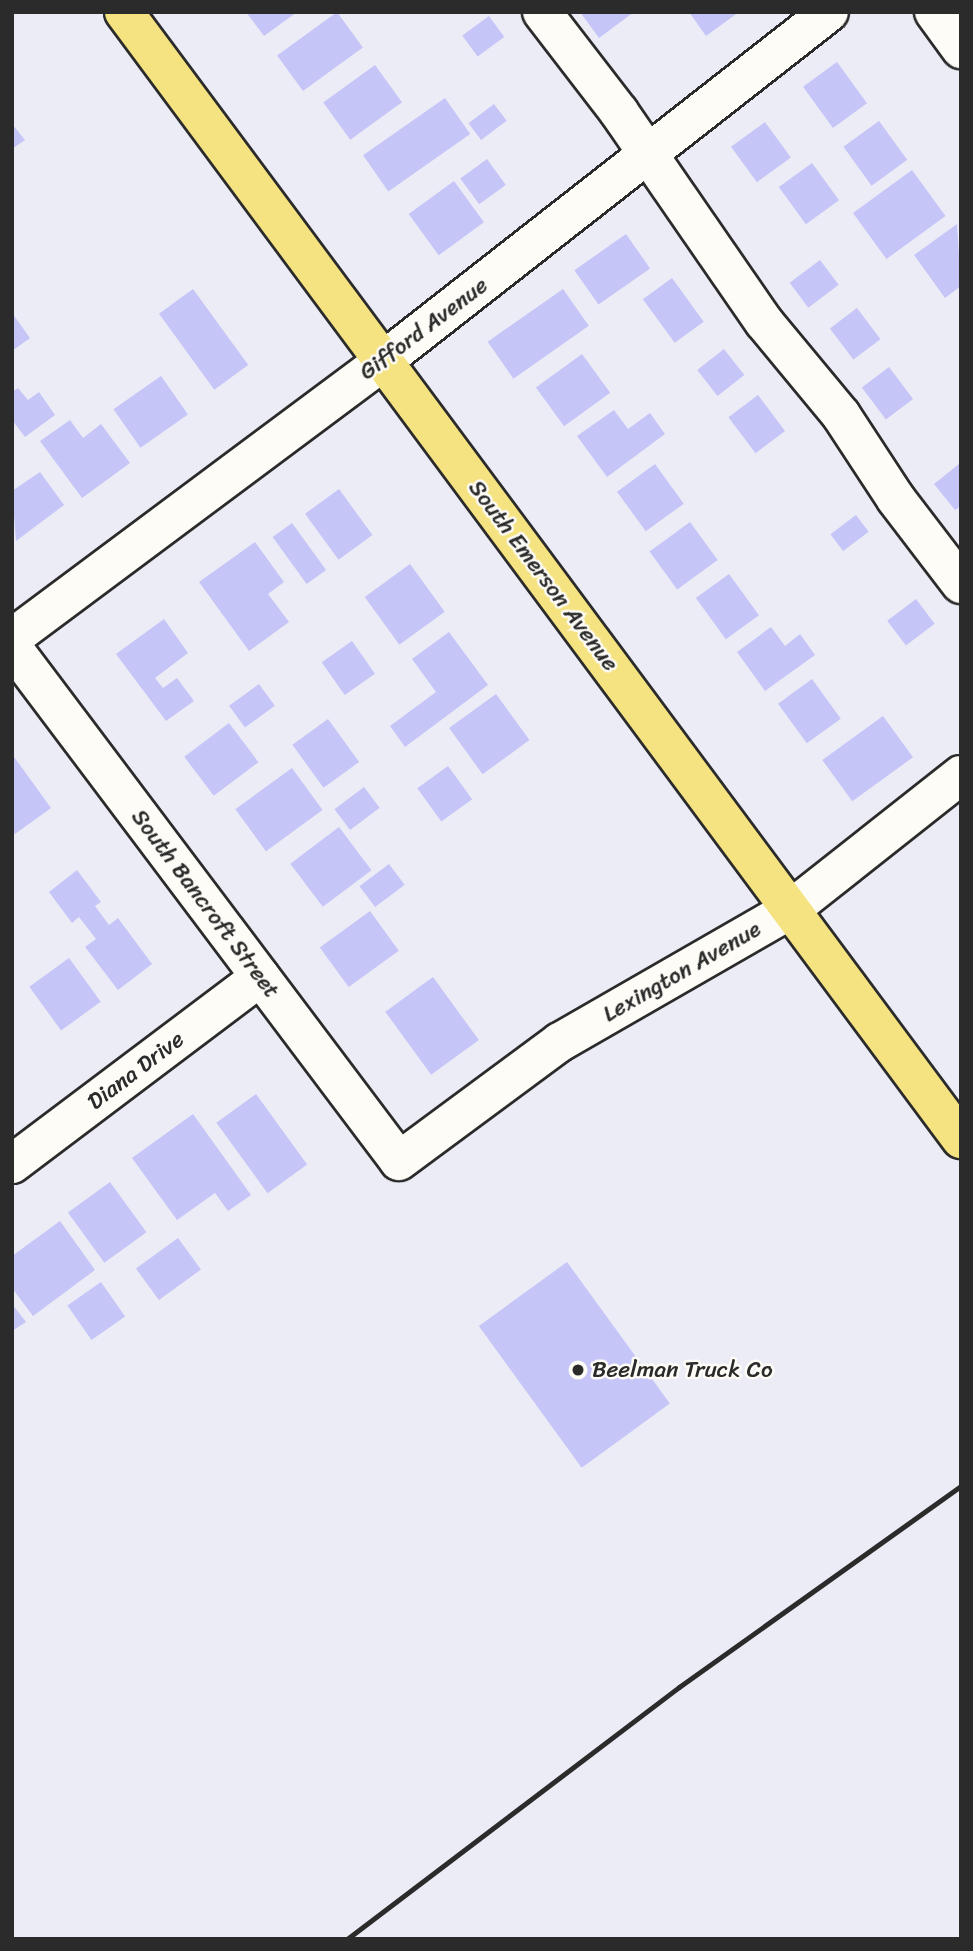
<!DOCTYPE html>
<html>
<head>
<meta charset="utf-8">
<style>
	body { margin:0 }
	#map { position:relative; width:973px; height:1951px; overflow:hidden; background:#ececf7; font-family:Sriracha,sans-serif }
	div>[style] { position:absolute }
	[style*='--x'] { left:calc(var(--x)*1px); top:calc(var(--y)*1px); width:calc(var(--w)*1px); rotate:calc(var(--a)*1deg) }
	.building>* { inset:0; background:#c6c5f7; transform-origin:0 0 }
	.roads { filter:drop-shadow(2px 0 #2b2b2b) drop-shadow(-2px 0 #2b2b2b) drop-shadow(0 2px #2b2b2b) drop-shadow(0 -2px #2b2b2b) }
	.minor>* { height:38px; margin:-19px; padding:0 19px; transform-origin:19px; border-radius:19px; background:#fdfcf7 }
	.major>* { height:38px; margin:-19px; padding:0 19px; transform-origin:19px; border-radius:19px; background:#f5e382 }
	.rail>* { height:5px; margin:-2.5px; padding:0 2.5px; transform-origin:2.5px; border-radius:2.5px; background:#2b2b2b }
	.dots>* { width:19px; height:19px; translate:-50% -50%; box-sizing:border-box; border:4px solid #fdfcf7; border-radius:50% }
	span { translate:-50% -50%; white-space:nowrap; text-align:center; line-height:1.15; -webkit-text-stroke:5px #fdfcf7; paint-order:stroke }
	.street-label { font-size:23px; color:#2b2b2b }
	.poi-label { font-size:23px; color:#2b2b2b }
	.left { translate:0 -50%; text-align:left }
	.frame { position:absolute; inset:0; border:14px solid #2b2b2b; pointer-events:none }
</style>
</head>
<body>
<div id="map">
	<div class="building">
		<i style="clip-path:polygon(246px 12px,297px 12px,264px 36px)"></i>
		<i style="left:337px;top:12px;width:44px;height:74px;rotate:54deg"></i>
		<i style="clip-path:polygon(580px 12px,634px 12px,599px 38px)"></i>
		<i style="clip-path:polygon(689px 12px,739px 12px,706px 36px)"></i>
		<i style="left:489px;top:16px;width:26px;height:33px;rotate:54deg"></i>
		<i style="left:837px;top:62px;width:51px;height:42px;rotate:54deg"></i>
		<i style="left:375px;top:65px;width:46px;height:64px;rotate:54deg"></i>
		<i style="left:445px;top:98px;width:44px;height:100px;rotate:55deg"></i>
		<i style="left:494px;top:104px;width:21px;height:32px;rotate:53deg"></i>
		<i style="left:879px;top:121px;width:48px;height:44px;rotate:54deg"></i>
		<i style="left:765px;top:122px;width:44px;height:42px;rotate:54deg"></i>
		<i style="clip-path:polygon(12px 124px,25px 140px,12px 149px)"></i>
		<i style="left:487px;top:159px;width:32px;height:33px;rotate:54deg"></i>
		<i style="left:812px;top:163px;width:46px;height:41px;rotate:54deg"></i>
		<i style="left:912px;top:170px;width:57px;height:73px;rotate:54deg"></i>
		<i style="left:454px;top:181px;width:51px;height:56px;rotate:54deg"></i>
		<i style="clip-path:polygon(957px 224px,961px 286px,945px 298px,914px 255px)"></i>
		<i style="left:626px;top:234px;width:42px;height:63px;rotate:55deg"></i>
		<i style="left:820px;top:260px;width:31px;height:38px;rotate:53deg"></i>
		<i style="left:672px;top:278px;width:54px;height:36px;rotate:54deg"></i>
		<i style="left:193px;top:289px;width:94px;height:42px;rotate:54deg"></i>
		<i style="left:563px;top:289px;width:45px;height:92px;rotate:55deg"></i>
		<i style="left:857px;top:308px;width:39px;height:34px;rotate:53deg"></i>
		<i style="clip-path:polygon(12px 313px,30px 338px,12px 351px)"></i>
		<i style="left:724px;top:349px;width:33px;height:34px;rotate:52deg"></i>
		<i style="left:582px;top:354px;width:48px;height:57px;rotate:54deg"></i>
		<i style="left:889px;top:367px;width:40px;height:34px;rotate:53deg"></i>
		<i style="left:161px;top:376px;width:47px;height:58px;rotate:55deg"></i>
		<i style="clip-path:polygon(18px 388px,28px 400px,39px 392px,55px 415px,25px 437px,12px 420px,12px 392px)"></i>
		<i style="left:758px;top:395px;width:45px;height:37px;rotate:53deg"></i>
		<i style="clip-path:polygon(614px 410px,628px 429px,650px 413px,665px 434px,607px 477px,577px 436px)"></i>
		<i style="clip-path:polygon(70px 420px,83px 438px,101px 424px,130px 463px,82px 498px,40px 441px)"></i>
		<i style="left:655px;top:464px;width:49px;height:47px;rotate:54deg"></i>
		<i style="clip-path:polygon(959px 464px,961px 506px,955px 510px,934px 484px)"></i>
		<i style="clip-path:polygon(40px 472px,64px 505px,16px 541px,12px 491px)"></i>
		<i style="left:339px;top:489px;width:57px;height:42px;rotate:54deg"></i>
		<i style="left:856px;top:515px;width:21px;height:32px;rotate:53deg"></i>
		<i style="left:690px;top:522px;width:47px;height:50px;rotate:54deg"></i>
		<i style="left:292px;top:523px;width:58px;height:24px;rotate:54deg"></i>
		<i style="clip-path:polygon(255px 542px,284px 582px,268px 594px,289px 622px,249px 651px,199px 582px)"></i>
		<i style="left:410px;top:564px;width:59px;height:56px;rotate:54deg"></i>
		<i style="left:729px;top:574px;width:51px;height:41px;rotate:54deg"></i>
		<i style="left:916px;top:599px;width:31px;height:36px;rotate:53deg"></i>
		<i style="clip-path:polygon(164px 619px,188px 653px,155px 678px,163px 688px,177px 678px,194px 701px,166px 721px,116px 654px)"></i>
		<i style="clip-path:polygon(771px 627px,785px 646px,800px 634px,815px 655px,765px 691px,737px 652px)"></i>
		<i style="clip-path:polygon(449px 632px,488px 685px,405px 747px,390px 726px,436px 692px,412px 659px)"></i>
		<i style="left:352px;top:641px;width:40px;height:37px;rotate:55deg"></i>
		<i style="left:812px;top:679px;width:49px;height:42px;rotate:54deg"></i>
		<i style="left:259px;top:684px;width:27px;height:37px;rotate:54deg"></i>
		<i style="left:496px;top:694px;width:57px;height:58px;rotate:54deg"></i>
		<i style="left:883px;top:716px;width:51px;height:75px;rotate:54deg"></i>
		<i style="left:328px;top:719px;width:53px;height:44px;rotate:54deg"></i>
		<i style="left:229px;top:723px;width:49px;height:56px;rotate:53deg"></i>
		<i style="clip-path:polygon(12px 754px,51px 808px,15px 834px,12px 830px)"></i>
		<i style="left:448px;top:766px;width:41px;height:38px;rotate:54deg"></i>
		<i style="left:292px;top:768px;width:52px;height:70px;rotate:54deg"></i>
		<i style="left:364px;top:787px;width:26px;height:37px;rotate:53deg"></i>
		<i style="left:339px;top:827px;width:54px;height:61px;rotate:53deg"></i>
		<i style="left:389px;top:864px;width:26px;height:37px;rotate:53deg"></i>
		<i style="clip-path:polygon(77px 870px,101px 902px,95px 906px,109px 925px,118px 918px,152px 964px,118px 990px,85px 947px,96px 939px,79px 917px,72px 923px,49px 892px)"></i>
		<i style="left:370px;top:911px;width:49px;height:62px;rotate:54deg"></i>
		<i style="left:69px;top:958px;width:54px;height:49px;rotate:54deg"></i>
		<i style="left:433px;top:977px;width:78px;height:59px;rotate:54deg"></i>
		<i style="left:256px;top:1094px;width:87px;height:49px;rotate:54deg"></i>
		<i style="clip-path:polygon(193px 1114px,251px 1195px,228px 1211px,215px 1193px,177px 1220px,132px 1158px)"></i>
		<i style="left:110px;top:1182px;width:62px;height:52px;rotate:54deg"></i>
		<i style="clip-path:polygon(60px 1221px,95px 1270px,33px 1316px,12px 1288px,12px 1256px)"></i>
		<i style="left:178px;top:1238px;width:39px;height:52px;rotate:54deg"></i>
		<i style="left:567px;top:1262px;width:175px;height:109px;rotate:54deg"></i>
		<i style="left:101px;top:1282px;width:42px;height:41px;rotate:55deg"></i>
		<i style="clip-path:polygon(12px 1304px,26px 1322px,12px 1331px)"></i>
	</div>
	<div class="roads">
		<div class="minor">
			<i style="--x:542;--y:12;--w:126;--a:52.4"></i>
			<i style="--x:619;--y:112;--w:255;--a:55.4"></i>
			<i style="--x:764;--y:322;--w:121;--a:50.4"></i>
			<i style="--x:841;--y:415;--w:100;--a:56.8"></i>
			<i style="--x:896;--y:499;--w:107;--a:52.6"></i>
			<i style="--x:934;--y:12;--w:46;--a:53.9"></i>
			<i style="--x:12;--y:638;--w:463;--a:-36.7"></i>
			<i style="--x:383;--y:361;--w:566;--a:-38.04"></i>
			<i style="--x:12;--y:647;--w:643;--a:53.02"></i>
			<i style="--x:399;--y:1161;--w:200;--a:-36.5"></i>
			<i style="--x:560;--y:1042;--w:265;--a:-29.9"></i>
			<i style="--x:790;--y:910;--w:218;--a:-38.3"></i>
			<i style="--x:12;--y:1164;--w:311;--a:-37"></i>
		</div>
		<div class="major">
			<i style="--x:124;--y:12;--w:1404;--a:53.4"></i>
		</div>
	</div>
	<div class="rail">
		<i style="--x:347;--y:1939;--w:417;--a:-37.2"></i>
		<i style="--x:679;--y:1687;--w:346;--a:-35.5"></i>
	</div>
	<div class="dots">
		<i style="left:578px;top:1370px;background:#2b2b2b"></i>
	</div>
	<div class="street-label">
		<span style="left:424px;top:329px;rotate:-37deg">Gifford Avenue</span>
		<span style="left:543px;top:576px;rotate:53deg">South Emerson Avenue</span>
		<span style="left:205px;top:904px;rotate:53deg">South Bancroft Street</span>
		<span style="left:682px;top:972px;rotate:-30deg">Lexington Avenue</span>
		<span style="left:136px;top:1071px;rotate:-37deg">Diana Drive</span>
	</div>
	<div class="poi-label">
		<span class="left" style="left:592px;top:1370px">Beelman Truck Co</span>
	</div>
	<div class="frame"></div>
</div>
</body>
</html>
